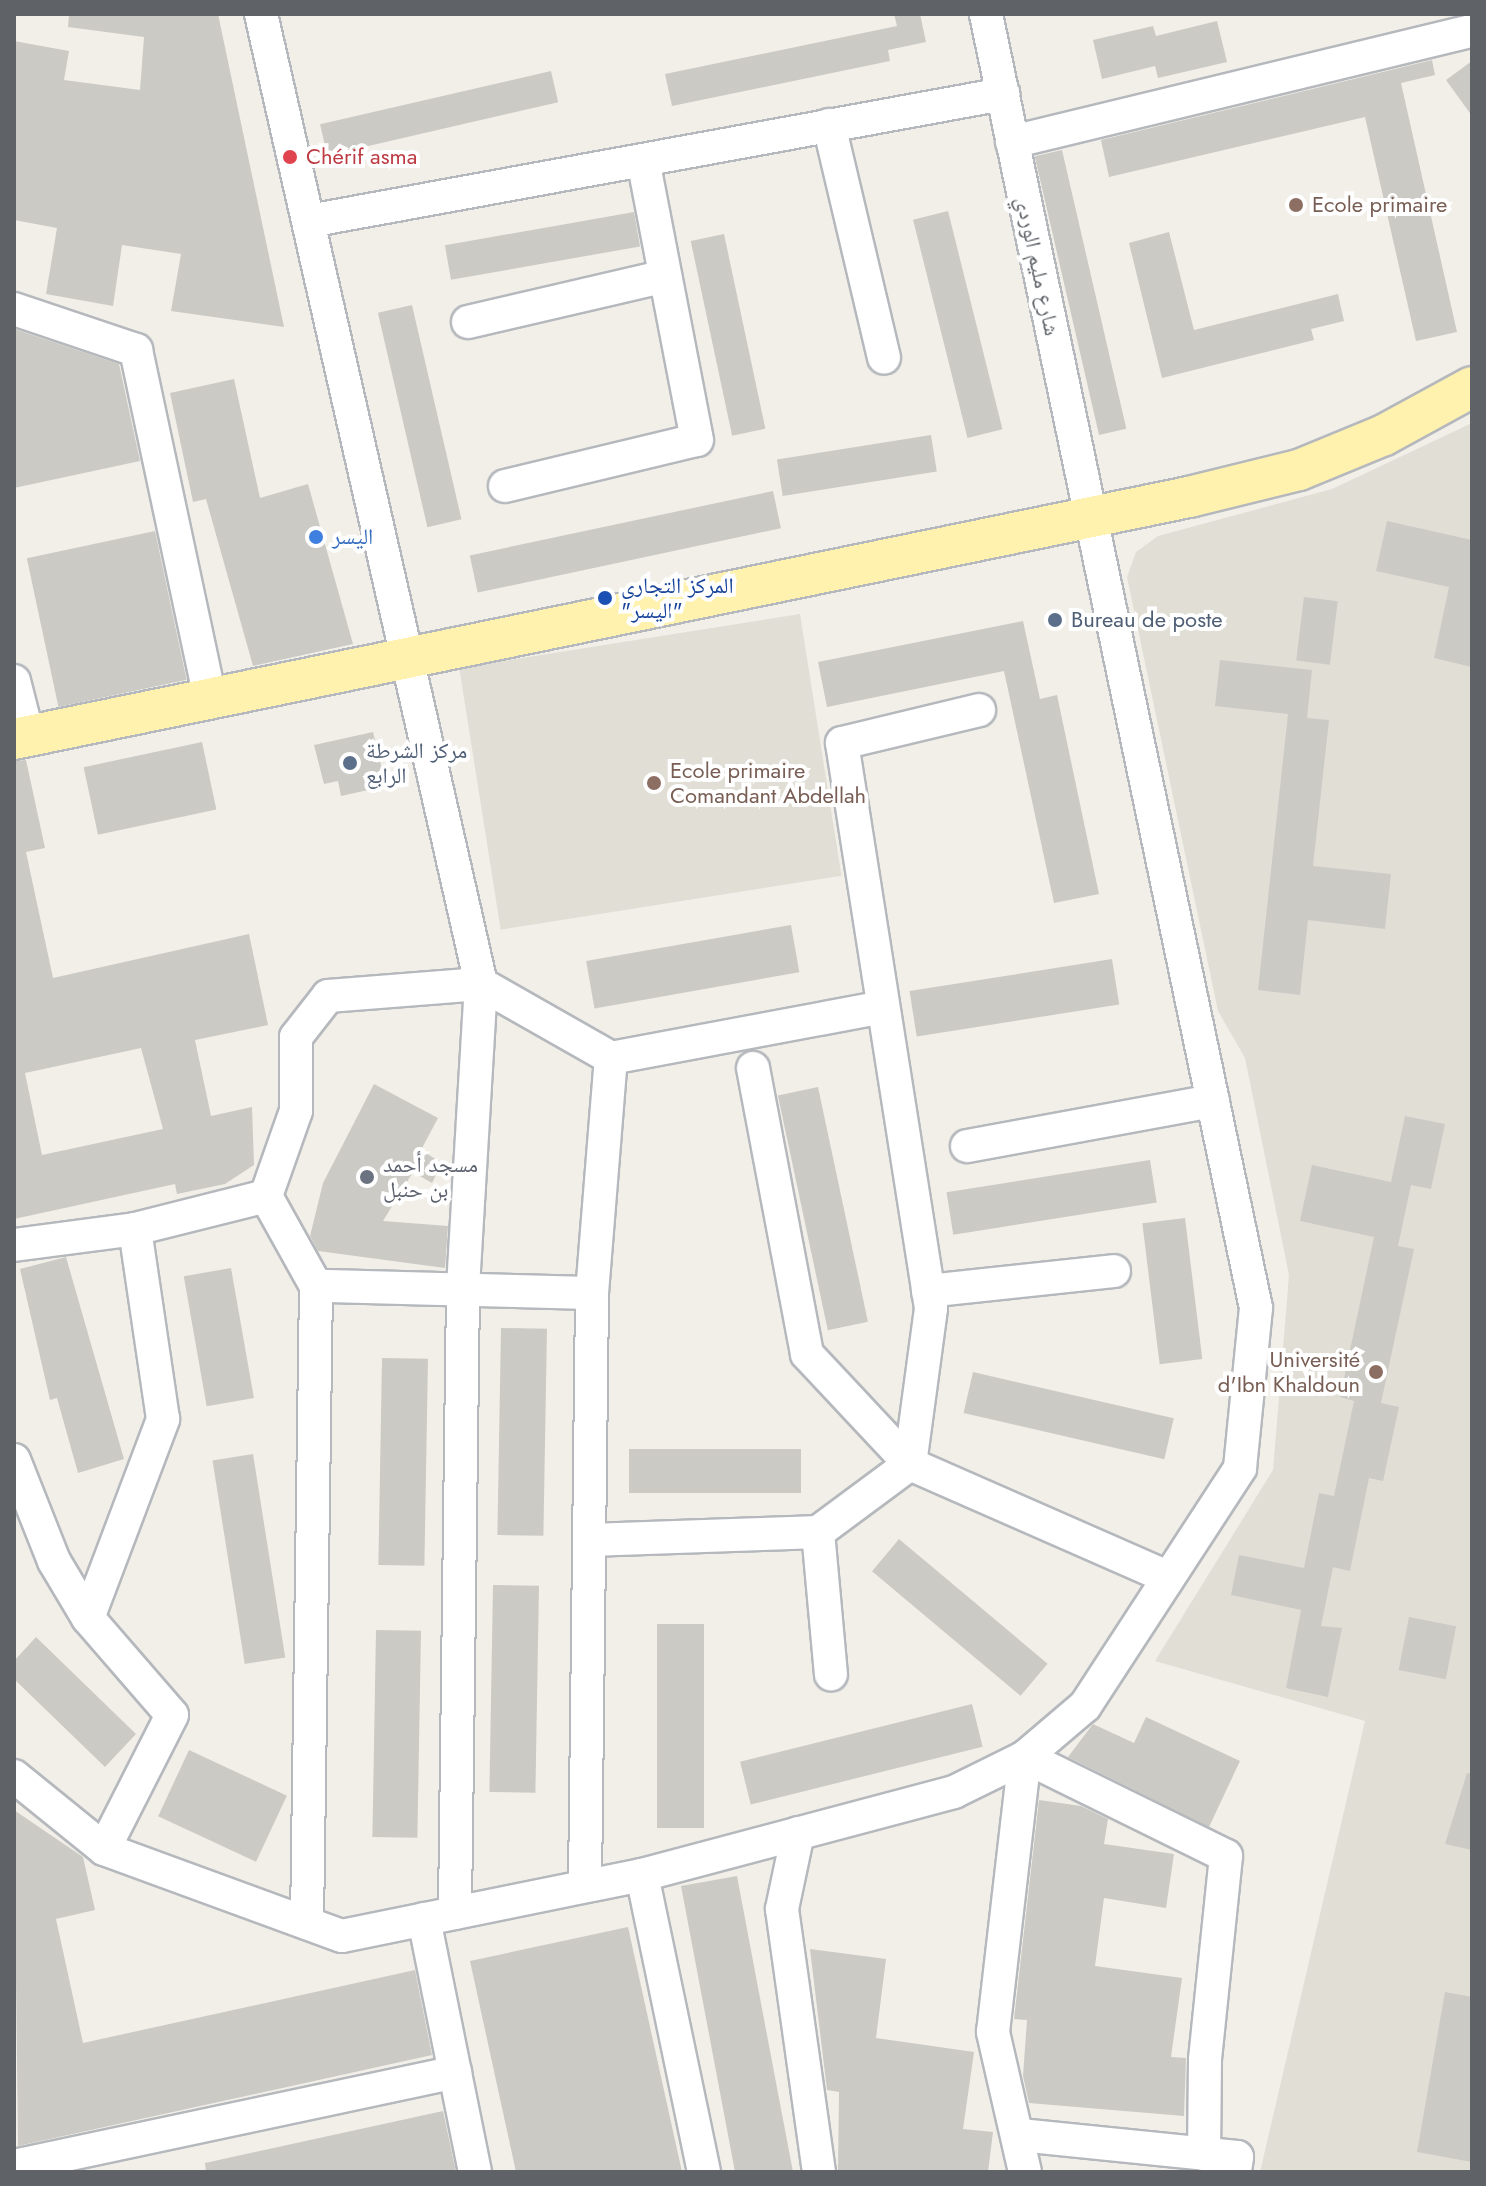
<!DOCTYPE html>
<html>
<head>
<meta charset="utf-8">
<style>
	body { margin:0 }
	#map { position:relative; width:1486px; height:2186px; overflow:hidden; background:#f1efe8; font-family:Jost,"Noto Naskh Arabic",sans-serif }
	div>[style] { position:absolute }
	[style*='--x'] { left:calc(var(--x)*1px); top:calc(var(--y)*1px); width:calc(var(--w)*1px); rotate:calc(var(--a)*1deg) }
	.education>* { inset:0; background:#e1ded6; transform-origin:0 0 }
	.building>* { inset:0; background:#cccac5; transform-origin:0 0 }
	.roads { filter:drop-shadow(2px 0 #b5b8bc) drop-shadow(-2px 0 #b5b8bc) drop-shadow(0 2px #b5b8bc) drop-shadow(0 -2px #b5b8bc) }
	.minor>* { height:32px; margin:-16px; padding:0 16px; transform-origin:16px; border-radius:16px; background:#fff }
	.major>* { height:40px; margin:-20px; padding:0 20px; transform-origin:20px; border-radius:20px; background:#fff2af }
	.dots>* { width:22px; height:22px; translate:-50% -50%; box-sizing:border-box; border:4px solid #fff; border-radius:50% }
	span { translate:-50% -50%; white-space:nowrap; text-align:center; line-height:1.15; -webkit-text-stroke:8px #fff; paint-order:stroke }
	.health-label { font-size:22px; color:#be3a42 }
	.left { translate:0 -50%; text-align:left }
	.education-label { font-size:22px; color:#785e54 }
	.right { translate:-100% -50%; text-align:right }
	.street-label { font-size:22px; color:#5f6368 }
	.shop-label { font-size:22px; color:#366cbe }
	.transit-label { font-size:22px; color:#164399 }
	.service-label { font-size:22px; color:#4e5e75 }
	.worship-label { font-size:22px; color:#5b616d }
	.frame { position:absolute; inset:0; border:16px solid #5f6368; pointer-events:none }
</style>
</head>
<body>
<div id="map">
	<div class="education">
		<i style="clip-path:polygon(1472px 423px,1472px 2172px,1260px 2172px,1365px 1721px,1155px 1661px,1273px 1470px,1289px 1275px,1245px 1058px,1218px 1011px,1127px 577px,1136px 552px,1158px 536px,1332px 489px)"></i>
		<i style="left:800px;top:614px;width:265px;height:345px;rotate:81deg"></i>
	</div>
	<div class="building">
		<i style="clip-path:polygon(69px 14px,218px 14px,284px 327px,171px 311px,181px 254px,122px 245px,113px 306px,46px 294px,57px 228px,14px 220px,14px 41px,69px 51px,64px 80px,140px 90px,144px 37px,68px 27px)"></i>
		<i style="clip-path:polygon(894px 14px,920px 14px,926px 42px,888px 50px,890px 61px,672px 106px,665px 74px,897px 26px)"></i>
		<i style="clip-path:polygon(1217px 21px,1227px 62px,1158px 78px,1155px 66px,1102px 79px,1093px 40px,1153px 26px,1156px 36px)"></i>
		<i style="clip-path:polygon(1432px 60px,1435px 75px,1401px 83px,1457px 332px,1416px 341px,1365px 117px,1109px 177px,1101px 140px)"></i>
		<i style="clip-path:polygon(1472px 61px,1472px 116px,1446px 80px)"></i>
		<i style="left:551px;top:71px;width:32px;height:237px;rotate:77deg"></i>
		<i style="left:1062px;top:150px;width:286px;height:28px;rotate:77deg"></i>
		<i style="left:948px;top:211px;width:225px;height:36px;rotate:76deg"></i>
		<i style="left:634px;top:212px;width:35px;height:192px;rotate:80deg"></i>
		<i style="clip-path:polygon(1169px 232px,1194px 330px,1338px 294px,1344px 321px,1311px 329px,1314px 340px,1162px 378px,1129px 243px)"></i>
		<i style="left:724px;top:234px;width:199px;height:34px;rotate:78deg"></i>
		<i style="left:412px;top:305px;width:220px;height:35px;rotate:77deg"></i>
		<i style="clip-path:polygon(14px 329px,119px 364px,140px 461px,14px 488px)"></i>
		<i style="clip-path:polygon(234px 379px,260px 498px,308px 484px,353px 644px,253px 666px,206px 499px,193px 502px,170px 393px)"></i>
		<i style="left:931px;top:435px;width:37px;height:156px;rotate:81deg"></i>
		<i style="left:773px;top:491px;width:38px;height:310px;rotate:78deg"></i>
		<i style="clip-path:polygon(1387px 521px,1472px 540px,1472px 667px,1434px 658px,1449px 587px,1376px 571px)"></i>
		<i style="left:155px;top:531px;width:152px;height:131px;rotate:78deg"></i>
		<i style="left:1304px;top:597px;width:34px;height:64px;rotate:7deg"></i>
		<i style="clip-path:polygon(1023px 621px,1040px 699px,1057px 695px,1099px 894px,1054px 903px,1004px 671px,827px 707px,818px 662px)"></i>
		<i style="clip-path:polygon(1220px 660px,1312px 670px,1307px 718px,1329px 720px,1313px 866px,1391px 874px,1385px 929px,1308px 920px,1300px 995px,1258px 990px,1288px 714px,1215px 706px)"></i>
		<i style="clip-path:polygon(373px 732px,386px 786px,341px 796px,338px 781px,324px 784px,314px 745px)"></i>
		<i style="left:202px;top:742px;width:69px;height:121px;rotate:78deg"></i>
		<i style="clip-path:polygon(evenodd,26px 760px,45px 848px,26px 852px,53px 978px,249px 934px,268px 1025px,195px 1040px,211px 1116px,252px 1107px,254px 1165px,225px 1184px,177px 1194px,175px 1184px,14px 1219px,14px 761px,26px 760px,141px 1048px,163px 1129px,42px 1155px,25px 1073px,141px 1048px)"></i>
		<i style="left:791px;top:925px;width:48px;height:208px;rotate:80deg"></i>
		<i style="left:1112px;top:959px;width:46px;height:205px;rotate:81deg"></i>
		<i style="clip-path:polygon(374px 1084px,438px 1118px,421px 1150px,442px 1163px,432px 1183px,413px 1172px,383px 1221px,448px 1226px,445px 1268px,318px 1251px,310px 1236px,323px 1183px)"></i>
		<i style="left:818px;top:1087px;width:240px;height:41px;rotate:78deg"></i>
		<i style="clip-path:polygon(1405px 1116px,1445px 1124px,1431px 1189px,1411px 1185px,1398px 1246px,1414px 1249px,1381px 1403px,1399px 1407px,1383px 1481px,1369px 1478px,1350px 1571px,1333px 1567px,1321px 1626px,1342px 1628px,1328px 1697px,1286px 1688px,1301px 1610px,1231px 1595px,1239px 1555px,1304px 1568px,1319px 1493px,1334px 1496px,1354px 1401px,1340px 1397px,1374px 1237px,1300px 1221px,1312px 1165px,1391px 1182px)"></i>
		<i style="left:1150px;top:1160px;width:43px;height:206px;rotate:81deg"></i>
		<i style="left:1185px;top:1218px;width:142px;height:43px;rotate:83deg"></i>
		<i style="clip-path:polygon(66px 1257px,124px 1459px,78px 1473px,57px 1398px,50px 1400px,20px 1269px)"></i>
		<i style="left:231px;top:1268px;width:132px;height:48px;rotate:80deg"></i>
		<i style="left:501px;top:1328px;width:46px;height:207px;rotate:1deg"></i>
		<i style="left:382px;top:1358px;width:46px;height:207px;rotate:1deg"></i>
		<i style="left:973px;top:1372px;width:206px;height:42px;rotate:13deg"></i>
		<i style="left:629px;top:1449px;width:172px;height:44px"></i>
		<i style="left:253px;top:1454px;width:206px;height:41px;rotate:81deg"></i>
		<i style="left:899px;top:1539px;width:194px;height:42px;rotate:40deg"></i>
		<i style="left:493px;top:1585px;width:46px;height:207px;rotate:1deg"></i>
		<i style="left:1409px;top:1617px;width:48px;height:54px;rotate:11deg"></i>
		<i style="left:657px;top:1624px;width:47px;height:204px"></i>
		<i style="left:376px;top:1630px;width:45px;height:207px;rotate:1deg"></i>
		<i style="clip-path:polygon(36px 1637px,136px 1734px,105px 1767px,14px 1679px,14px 1661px)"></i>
		<i style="left:972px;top:1704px;width:44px;height:239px;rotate:76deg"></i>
		<i style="clip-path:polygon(1146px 1717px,1240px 1761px,1209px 1827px,1068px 1757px,1093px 1724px,1134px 1743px)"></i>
		<i style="left:189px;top:1750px;width:108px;height:73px;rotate:25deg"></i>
		<i style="clip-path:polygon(1467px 1773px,1472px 1774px,1472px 1850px,1445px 1844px)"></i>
		<i style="clip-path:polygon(1039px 1800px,1081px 1806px,1108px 1819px,1104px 1844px,1174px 1854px,1166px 1908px,1104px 1898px,1095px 1966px,1182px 1978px,1171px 2057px,1186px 2058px,1184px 2116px,1029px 2103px,1023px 2076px,1027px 2020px,1014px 2019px)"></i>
		<i style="clip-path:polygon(14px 1810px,83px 1857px,95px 1910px,56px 1919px,83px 2043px,415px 1970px,432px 2055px,18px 2146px)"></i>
		<i style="clip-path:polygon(737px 1876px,760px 1998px,793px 2172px,735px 2172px,681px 1886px)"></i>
		<i style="clip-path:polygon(628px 1927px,682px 2172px,516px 2172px,470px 1961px)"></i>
		<i style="clip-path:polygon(810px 1949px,886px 1959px,876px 2038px,974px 2052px,963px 2129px,993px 2132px,988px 2172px,838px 2170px,839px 2092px,827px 2090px)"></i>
		<i style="clip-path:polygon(1445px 1992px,1472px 1997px,1472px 2162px,1417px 2152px)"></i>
		<i style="clip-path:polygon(443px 2111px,456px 2172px,206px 2172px,205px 2163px)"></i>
	</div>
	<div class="roads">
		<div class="minor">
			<i style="--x:261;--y:14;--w:995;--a:77.22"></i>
			<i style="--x:481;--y:984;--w:307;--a:93.4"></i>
			<i style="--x:463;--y:1290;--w:623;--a:90.74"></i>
			<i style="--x:829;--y:125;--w:239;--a:76.7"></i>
			<i style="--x:1012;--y:142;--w:473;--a:-13.6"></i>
			<i style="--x:309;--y:221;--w:706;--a:-10.37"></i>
			<i style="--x:14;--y:309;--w:129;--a:18.6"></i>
			<i style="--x:136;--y:350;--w:357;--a:78"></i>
			<i style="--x:468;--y:322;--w:202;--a:-13.1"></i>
			<i style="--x:505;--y:486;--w:197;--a:-13.5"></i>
			<i style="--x:697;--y:440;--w:285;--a:-100.9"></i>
			<i style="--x:14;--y:681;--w:57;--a:75.7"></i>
			<i style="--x:753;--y:1068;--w:291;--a:79.3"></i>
			<i style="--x:807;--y:1354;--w:151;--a:46.9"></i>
			<i style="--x:910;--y:1464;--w:282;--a:23.7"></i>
			<i style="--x:967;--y:1146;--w:250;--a:-10.4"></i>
			<i style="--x:14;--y:1245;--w:122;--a:-7.5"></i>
			<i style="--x:135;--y:1229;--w:135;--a:-14.1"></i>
			<i style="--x:928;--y:1291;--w:187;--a:-6.1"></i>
			<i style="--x:592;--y:1293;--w:276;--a:-178.5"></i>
			<i style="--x:316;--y:1286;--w:103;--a:-119.1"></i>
			<i style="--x:266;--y:1196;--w:90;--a:-70.6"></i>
			<i style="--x:296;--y:1111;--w:74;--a:-90"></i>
			<i style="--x:296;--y:1037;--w:52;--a:-52"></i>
			<i style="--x:328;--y:996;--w:153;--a:-4.5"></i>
			<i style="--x:481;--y:984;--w:150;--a:29.6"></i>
			<i style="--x:611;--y:1058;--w:273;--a:-10.6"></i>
			<i style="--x:14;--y:1460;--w:109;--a:68.4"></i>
			<i style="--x:54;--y:1561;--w:66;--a:59.2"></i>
			<i style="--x:88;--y:1618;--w:128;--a:49.1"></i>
			<i style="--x:172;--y:1715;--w:150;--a:116.9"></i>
			<i style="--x:818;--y:1532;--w:143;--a:84.8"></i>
			<i style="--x:591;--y:1540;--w:227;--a:-2"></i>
			<i style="--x:818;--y:1532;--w:114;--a:-36.5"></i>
			<i style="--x:910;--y:1464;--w:157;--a:-82.3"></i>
			<i style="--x:931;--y:1308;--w:572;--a:-98.95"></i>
			<i style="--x:842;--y:743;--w:141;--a:-13.5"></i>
			<i style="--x:88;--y:1618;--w:213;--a:-69.3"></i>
			<i style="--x:163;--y:1419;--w:192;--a:-98.4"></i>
			<i style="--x:14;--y:1776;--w:116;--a:39"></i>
			<i style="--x:104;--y:1849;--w:253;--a:20.1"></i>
			<i style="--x:342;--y:1936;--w:306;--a:-11.5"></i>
			<i style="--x:642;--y:1875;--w:323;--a:-14.9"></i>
			<i style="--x:954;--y:1792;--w:79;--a:-26.2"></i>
			<i style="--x:1025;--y:1757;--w:79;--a:-40.4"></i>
			<i style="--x:1085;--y:1706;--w:284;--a:-56.9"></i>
			<i style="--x:1240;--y:1468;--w:161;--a:-84.3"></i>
			<i style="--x:1256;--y:1308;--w:1322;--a:-101.79"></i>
			<i style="--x:798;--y:1833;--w:78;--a:101.9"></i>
			<i style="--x:782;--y:1909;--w:266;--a:82"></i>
			<i style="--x:642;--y:1875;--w:303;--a:78.2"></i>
			<i style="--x:585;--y:1886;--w:593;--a:-89.32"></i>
			<i style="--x:592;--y:1293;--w:236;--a:-85.4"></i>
			<i style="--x:424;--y:1919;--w:258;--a:78.6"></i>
			<i style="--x:307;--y:1923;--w:637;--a:-89.19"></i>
			<i style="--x:1020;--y:2135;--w:218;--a:5.8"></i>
			<i style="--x:1237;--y:2157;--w:15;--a:98"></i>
			<i style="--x:14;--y:2166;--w:451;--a:-12"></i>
			<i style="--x:1025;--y:2172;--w:144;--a:-102.9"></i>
			<i style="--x:993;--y:2032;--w:277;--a:-83.4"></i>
			<i style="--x:1025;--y:1757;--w:224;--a:26.2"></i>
			<i style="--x:1226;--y:1856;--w:205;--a:95.9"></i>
			<i style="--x:1205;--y:2060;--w:94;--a:90.6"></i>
		</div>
		<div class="major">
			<i style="--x:14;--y:739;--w:1200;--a:-11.64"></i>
			<i style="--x:1189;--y:497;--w:113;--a:-13.8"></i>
			<i style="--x:1299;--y:470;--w:92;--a:-22.4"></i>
			<i style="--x:1384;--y:435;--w:100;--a:-28.6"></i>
		</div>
	</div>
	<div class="dots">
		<i style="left:290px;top:157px;background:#e0444e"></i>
		<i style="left:1296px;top:205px;background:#8d6e63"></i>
		<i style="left:316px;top:537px;background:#3f7fe0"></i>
		<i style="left:605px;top:598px;background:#1a4fb4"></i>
		<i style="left:1055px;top:620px;background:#5c6f8a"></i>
		<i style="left:350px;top:763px;background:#5c6f8a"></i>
		<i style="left:654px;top:783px;background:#8d6e63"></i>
		<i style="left:367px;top:1177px;background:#6b7280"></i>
		<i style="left:1376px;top:1372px;background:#8d6e63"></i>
	</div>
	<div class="health-label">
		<span class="left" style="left:306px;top:157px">Chérif asma</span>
	</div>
	<div class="education-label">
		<span class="left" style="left:1312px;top:205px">Ecole primaire</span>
		<span class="left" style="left:670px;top:783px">Ecole primaire<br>Comandant Abdellah</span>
		<span class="right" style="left:1360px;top:1372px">Université<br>d'Ibn Khaldoun</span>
	</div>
	<div class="street-label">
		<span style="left:1038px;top:266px;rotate:78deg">شارع مليم الوردي</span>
	</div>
	<div class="shop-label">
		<span class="left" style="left:332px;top:537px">اليسر</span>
	</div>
	<div class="transit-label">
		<span class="left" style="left:621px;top:598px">المركز التجاري<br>"اليسر"</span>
	</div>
	<div class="service-label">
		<span class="left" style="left:1071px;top:620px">Bureau de poste</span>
		<span class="left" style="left:366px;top:763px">مركز الشرطة<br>الرابع</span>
	</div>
	<div class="worship-label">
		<span class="left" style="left:383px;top:1177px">مسجد أحمد<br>بن حنبل</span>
	</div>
	<div class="frame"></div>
</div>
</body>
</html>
